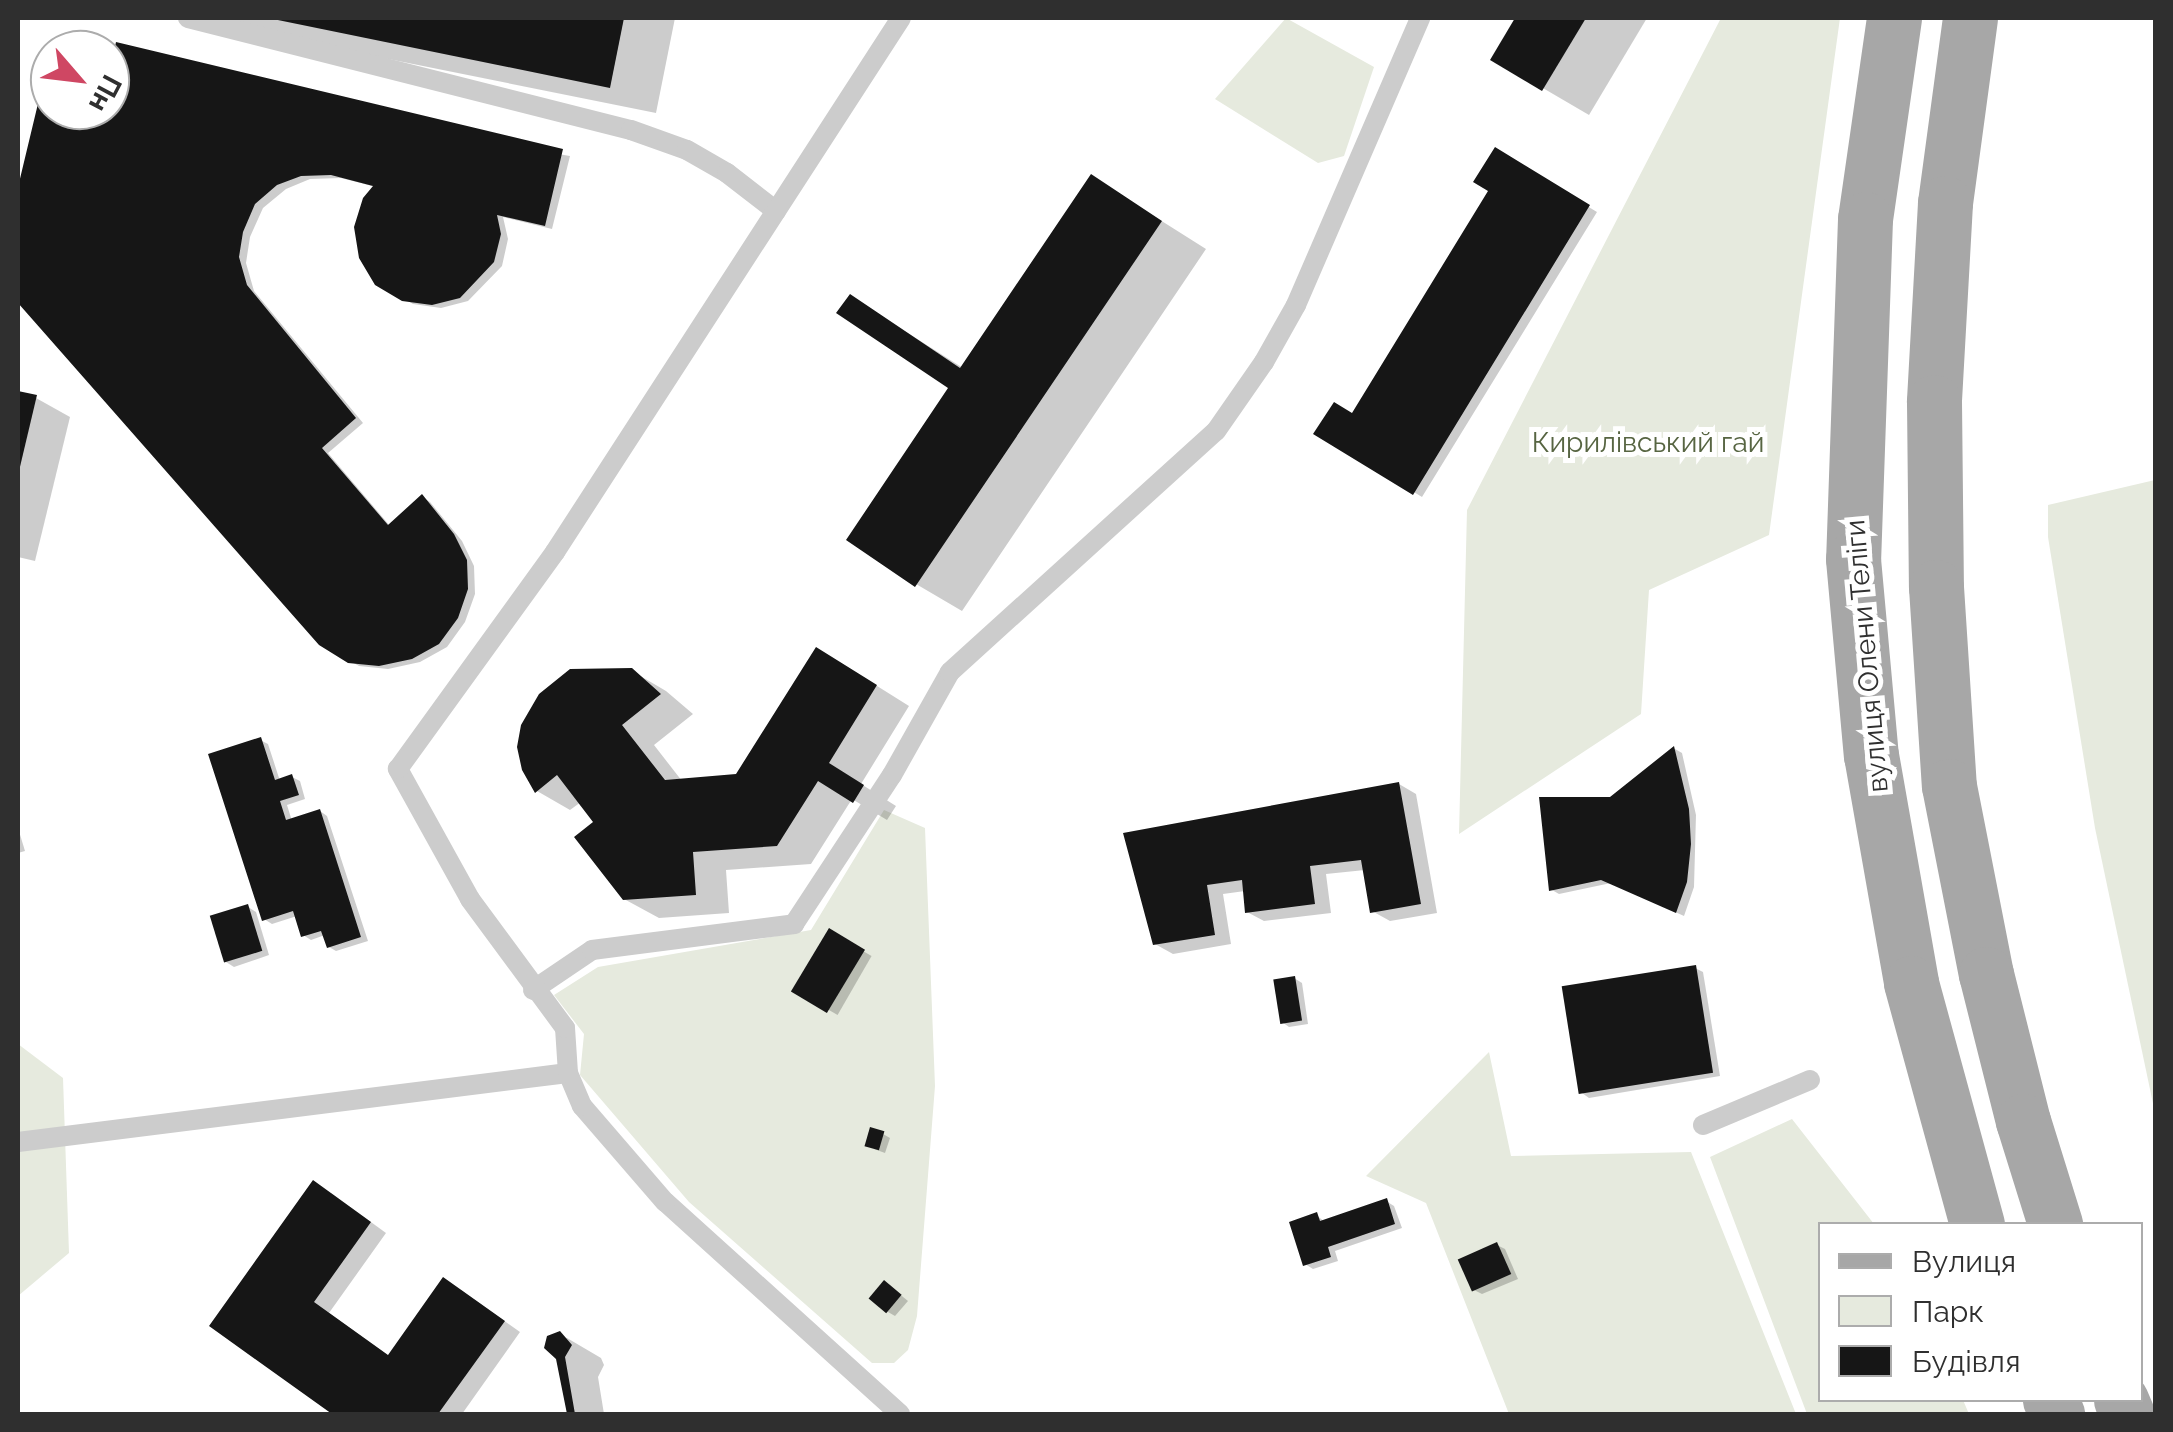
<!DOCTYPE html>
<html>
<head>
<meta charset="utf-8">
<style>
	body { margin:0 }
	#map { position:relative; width:2173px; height:1432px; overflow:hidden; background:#fff; font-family:Raleway,sans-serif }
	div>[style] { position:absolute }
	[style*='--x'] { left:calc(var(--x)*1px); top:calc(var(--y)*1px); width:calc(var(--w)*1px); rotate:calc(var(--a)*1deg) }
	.green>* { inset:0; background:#e6eade }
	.shadow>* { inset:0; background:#0003; transform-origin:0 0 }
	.building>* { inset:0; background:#161616; transform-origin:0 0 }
	.service>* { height:20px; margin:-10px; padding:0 10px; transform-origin:10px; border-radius:10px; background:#ccc }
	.primary>* { height:55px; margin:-27.5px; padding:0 27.5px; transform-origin:27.5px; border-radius:27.5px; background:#a7a7a7 }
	span { translate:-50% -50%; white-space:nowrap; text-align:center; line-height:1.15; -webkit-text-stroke:10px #fff; paint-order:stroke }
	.park-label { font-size:28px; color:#576542 }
	.street-label { font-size:28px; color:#2f2f2f }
	.frame { position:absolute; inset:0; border:20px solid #2f2f2f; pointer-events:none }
	.legend { position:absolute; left:1818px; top:1222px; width:325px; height:180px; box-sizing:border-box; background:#fff; border:2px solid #acacac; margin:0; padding:12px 18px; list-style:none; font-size:30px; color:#2f2f2f }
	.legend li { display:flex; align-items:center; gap:20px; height:50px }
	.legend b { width:50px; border:2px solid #acacac }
	.north { position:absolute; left:30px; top:30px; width:100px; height:100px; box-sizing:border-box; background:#fff; border:2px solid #acacac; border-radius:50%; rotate:118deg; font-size:28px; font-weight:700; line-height:40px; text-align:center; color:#2f2f2f }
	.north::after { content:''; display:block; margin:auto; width:35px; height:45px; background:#cf4763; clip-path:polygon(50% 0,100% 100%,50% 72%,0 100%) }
</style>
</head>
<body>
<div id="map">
	<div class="green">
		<i style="clip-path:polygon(1286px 18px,1374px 67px,1344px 156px,1318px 163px,1215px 99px)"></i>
		<i style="clip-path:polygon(1721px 18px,1840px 18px,1769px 535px,1649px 590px,1641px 714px,1459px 834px,1467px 510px)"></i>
		<i style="clip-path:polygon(2155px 480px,2156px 480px,2155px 1113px,2095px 828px,2048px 537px,2048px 505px)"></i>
		<i style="clip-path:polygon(884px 810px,925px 828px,935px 1086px,917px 1316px,908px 1350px,894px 1363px,872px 1363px,689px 1202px,580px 1075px,584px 1034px,554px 995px,598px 967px,811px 930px)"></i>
		<i style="clip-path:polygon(18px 1044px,63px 1078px,69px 1253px,18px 1296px)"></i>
		<i style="clip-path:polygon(1489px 1052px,1511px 1156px,1691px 1152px,1796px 1414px,1509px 1414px,1426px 1203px,1366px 1176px)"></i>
		<i style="clip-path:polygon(1792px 1119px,1874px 1224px,1820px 1224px,1820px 1400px,1963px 1400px,1969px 1414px,1807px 1414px,1710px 1157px)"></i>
	</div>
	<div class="shadow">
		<i style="clip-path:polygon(216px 18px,675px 18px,656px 113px,234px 28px)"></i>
		<i style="clip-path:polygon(1518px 18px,1647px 18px,1589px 115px,1493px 59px)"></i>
		<i style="clip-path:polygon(48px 69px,50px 110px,110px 110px,110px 78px,570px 156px,552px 229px,503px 217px,508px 239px,502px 266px,468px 301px,441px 308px,413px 304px,377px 283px,376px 187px,341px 178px,310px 179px,286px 189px,263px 208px,250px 237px,246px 263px,254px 291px,363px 423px,328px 453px,390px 526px,422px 497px,430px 502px,462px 541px,474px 566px,475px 594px,465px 622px,447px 647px,420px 662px,388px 669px,359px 666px,321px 644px,18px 299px,18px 198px)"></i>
		<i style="clip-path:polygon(1496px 151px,1597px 212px,1422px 497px,1317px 433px,1353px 417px,1491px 190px)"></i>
		<i style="clip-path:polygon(1092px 177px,1206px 249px,962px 611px,916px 584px,951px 388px,851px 297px,963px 368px)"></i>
		<i style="clip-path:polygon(18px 393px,36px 398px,70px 417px,35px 561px,18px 557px)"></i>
		<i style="clip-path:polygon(850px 669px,909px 706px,861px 784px,896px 806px,887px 820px,852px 799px,811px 864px,726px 870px,729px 913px,659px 918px,624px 899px,597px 822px,581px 802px,570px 810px,537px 791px,632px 671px,666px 691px,693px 714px,654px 745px,682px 781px,737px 777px)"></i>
		<i style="clip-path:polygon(260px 740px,268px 744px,280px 781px,292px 777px,300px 781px,305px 799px,287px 805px,292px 821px,320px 811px,327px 816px,368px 941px,336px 951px,329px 947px,325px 935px,311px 940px,303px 935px,297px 916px,272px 924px,264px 919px)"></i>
		<i style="clip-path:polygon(1675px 749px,1682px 753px,1696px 815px,1694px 887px,1684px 916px,1611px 883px,1559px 894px,1552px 890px,1611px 800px)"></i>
		<i style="clip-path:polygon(1399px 784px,1416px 794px,1437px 913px,1390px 921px,1372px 911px,1365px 870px,1326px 874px,1331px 913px,1264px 921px,1247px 912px,1245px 891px,1223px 894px,1231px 944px,1173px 954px,1155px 944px,1126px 835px)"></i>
		<i style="clip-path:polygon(18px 828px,25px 851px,18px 853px)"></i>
		<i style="clip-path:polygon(248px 907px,256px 912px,269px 955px,234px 967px,226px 962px)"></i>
		<i style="left:830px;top:932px;width:48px;height:68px;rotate:30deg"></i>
		<i style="clip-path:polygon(1695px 968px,1703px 972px,1720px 1076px,1589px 1098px,1582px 1093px)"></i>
		<i style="clip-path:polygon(1294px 978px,1302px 983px,1308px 1024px,1289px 1027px,1282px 1022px)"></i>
		<i style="clip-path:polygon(883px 1134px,890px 1138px,885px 1153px,874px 1149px)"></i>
		<i style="clip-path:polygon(331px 1193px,386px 1233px,329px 1313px,390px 1357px,461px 1290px,520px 1332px,462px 1414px,337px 1414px,213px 1325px)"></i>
		<i style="clip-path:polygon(1386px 1201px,1394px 1206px,1402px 1228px,1335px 1251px,1338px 1261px,1313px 1269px,1305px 1264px,1316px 1215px,1325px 1222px)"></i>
		<i style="clip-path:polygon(1497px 1245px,1505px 1249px,1518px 1279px,1482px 1294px,1474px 1290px)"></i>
		<i style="clip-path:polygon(892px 1288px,908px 1301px,895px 1316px,888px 1312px)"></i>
		<i style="clip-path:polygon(552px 1335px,567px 1338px,601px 1358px,604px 1365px,598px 1377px,604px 1414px,569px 1414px)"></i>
	</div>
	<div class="building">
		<i style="clip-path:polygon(268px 18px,624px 18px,610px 88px)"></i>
		<i style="clip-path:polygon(1515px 18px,1586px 18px,1542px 91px,1490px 60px)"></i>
		<i style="clip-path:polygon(116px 42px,563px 149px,545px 226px,497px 215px,501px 234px,494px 262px,460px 298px,432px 305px,402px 301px,375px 285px,359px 258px,354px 227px,363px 198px,373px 186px,331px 175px,301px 176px,277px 185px,255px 204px,243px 232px,239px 257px,247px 285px,356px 418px,322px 448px,388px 525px,422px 494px,454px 534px,467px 560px,468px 589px,458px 618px,439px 644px,412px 659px,379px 666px,348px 663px,319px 645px,18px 303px,18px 187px,47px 66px,50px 110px,110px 110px,110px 68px)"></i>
		<i style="clip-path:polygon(1495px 147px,1590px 205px,1413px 495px,1313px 434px,1334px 402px,1352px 413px,1488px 191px,1473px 182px)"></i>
		<i style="clip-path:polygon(1091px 174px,1162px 221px,915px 587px,846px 540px,948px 388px,836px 313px,850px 294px,960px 368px)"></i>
		<i style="clip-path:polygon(18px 391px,37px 395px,19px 471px,18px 471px)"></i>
		<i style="clip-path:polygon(816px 647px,877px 685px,829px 763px,864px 785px,853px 803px,818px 781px,777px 846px,693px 852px,696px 895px,623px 900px,574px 837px,593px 822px,557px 775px,535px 793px,522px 770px,517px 747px,521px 725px,539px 694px,570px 669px,632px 668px,661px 694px,622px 725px,665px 780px,736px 774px)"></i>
		<i style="clip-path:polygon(261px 737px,275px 780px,292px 774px,299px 795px,280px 801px,286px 820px,320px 809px,361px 937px,327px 948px,321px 931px,301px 937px,293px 911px,262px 921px,208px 754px)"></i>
		<i style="clip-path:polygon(1674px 746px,1689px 809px,1691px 844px,1687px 882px,1676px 913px,1601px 880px,1549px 891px,1539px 797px,1610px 797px)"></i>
		<i style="clip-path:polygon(1399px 782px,1421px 904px,1370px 913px,1361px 860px,1310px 866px,1315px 904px,1245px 913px,1242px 880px,1207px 885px,1215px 935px,1153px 945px,1123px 833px)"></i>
		<i style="left:248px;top:904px;width:49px;height:40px;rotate:73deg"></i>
		<i style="left:829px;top:928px;width:42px;height:74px;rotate:31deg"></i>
		<i style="left:1696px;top:965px;width:109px;height:136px;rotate:81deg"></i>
		<i style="left:1295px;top:976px;width:45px;height:22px;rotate:81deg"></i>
		<i style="left:870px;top:1127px;width:15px;height:20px;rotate:16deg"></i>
		<i style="clip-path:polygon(313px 1180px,371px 1222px,314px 1302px,388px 1355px,443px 1277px,505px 1321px,438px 1414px,332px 1414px,209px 1326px)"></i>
		<i style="clip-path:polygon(1387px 1198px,1395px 1224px,1328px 1247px,1331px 1257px,1303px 1266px,1289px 1222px,1317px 1212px,1320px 1221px)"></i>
		<i style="left:1497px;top:1242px;width:35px;height:43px;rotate:66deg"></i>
		<i style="left:884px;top:1280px;width:23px;height:24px;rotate:40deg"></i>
		<i style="clip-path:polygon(560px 1331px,572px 1345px,565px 1357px,575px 1414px,567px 1414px,556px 1359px,544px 1348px,547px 1336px)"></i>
	</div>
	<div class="service">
		<i style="--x:188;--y:18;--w:457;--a:14.2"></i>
		<i style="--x:631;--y:130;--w:59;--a:19.7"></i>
		<i style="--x:687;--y:150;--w:46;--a:29.9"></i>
		<i style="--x:727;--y:173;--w:62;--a:37.8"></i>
		<i style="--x:533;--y:990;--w:71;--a:-34.1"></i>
		<i style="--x:592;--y:950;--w:204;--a:-7.3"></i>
		<i style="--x:794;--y:924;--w:178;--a:-56.7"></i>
		<i style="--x:892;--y:775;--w:118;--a:-60.6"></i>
		<i style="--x:950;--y:672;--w:359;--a:-42.2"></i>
		<i style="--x:1216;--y:431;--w:84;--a:-55.2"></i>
		<i style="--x:1264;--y:362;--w:65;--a:-60.7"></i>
		<i style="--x:1296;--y:305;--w:313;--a:-66.6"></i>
		<i style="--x:1703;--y:1125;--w:116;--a:-22.8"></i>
		<i style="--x:18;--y:1142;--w:554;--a:-7.15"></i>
		<i style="--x:900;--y:1414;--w:316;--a:-137.9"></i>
		<i style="--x:665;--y:1202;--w:127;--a:-130.8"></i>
		<i style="--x:582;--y:1106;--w:36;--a:-113"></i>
		<i style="--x:568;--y:1073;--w:45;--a:-93.8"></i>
		<i style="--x:565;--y:1028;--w:160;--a:-126.4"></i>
		<i style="--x:470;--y:899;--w:149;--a:-119"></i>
		<i style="--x:398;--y:769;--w:268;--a:-54.1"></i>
		<i style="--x:555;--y:552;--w:636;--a:-57.06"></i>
	</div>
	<div class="primary">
		<i style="--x:1894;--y:18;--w:203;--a:98.2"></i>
		<i style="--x:1865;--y:219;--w:340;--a:92"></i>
		<i style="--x:1853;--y:559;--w:197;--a:84.8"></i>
		<i style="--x:1871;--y:755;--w:231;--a:80"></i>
		<i style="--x:1911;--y:983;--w:250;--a:74.7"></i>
		<i style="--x:1970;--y:18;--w:187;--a:97.7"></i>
		<i style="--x:1945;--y:203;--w:199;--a:93.2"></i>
		<i style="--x:1934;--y:402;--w:185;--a:89.4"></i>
		<i style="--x:1936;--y:587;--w:199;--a:86.3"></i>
		<i style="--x:1949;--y:786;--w:192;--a:78.9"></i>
		<i style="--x:1986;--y:974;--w:152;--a:75.9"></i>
		<i style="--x:2023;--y:1121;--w:108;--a:72.7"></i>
		<i style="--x:2050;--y:1400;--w:16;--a:63"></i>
		<i style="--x:2121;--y:1400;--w:15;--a:67"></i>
	</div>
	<div class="park-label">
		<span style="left:1648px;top:443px">Кирилівський гай</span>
	</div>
	<div class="street-label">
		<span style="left:1867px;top:656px;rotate:-95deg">вулиця Олени Теліги</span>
	</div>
	<div class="frame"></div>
	<ul class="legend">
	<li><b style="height:12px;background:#a7a7a7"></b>Вулиця</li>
	<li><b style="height:28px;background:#e6eade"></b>Парк</li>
	<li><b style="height:28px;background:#161616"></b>Будівля</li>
	</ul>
	<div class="north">Пн</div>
</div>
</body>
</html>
